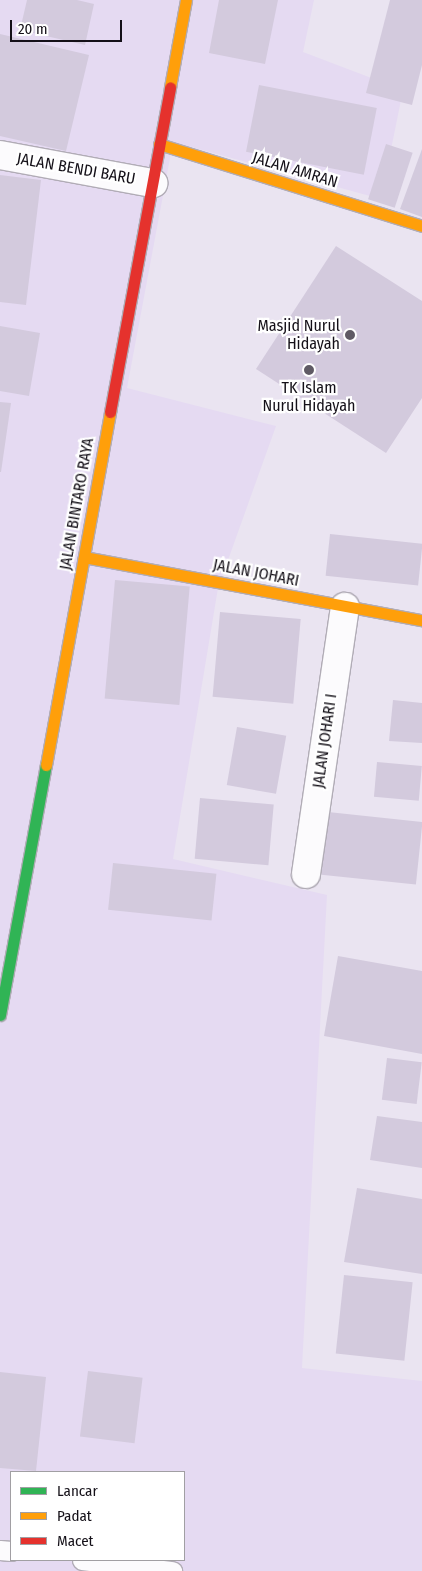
<!DOCTYPE html>
<html>
<head>
<meta charset="utf-8">
<style>
	body { margin:0 }
	#map { position:relative; width:422px; height:1571px; overflow:hidden; background:#eae4f1; font-family:"Fira Sans Condensed",sans-serif }
	div>[style] { position:absolute }
	[style*='--x'] { left:calc(var(--x)*1px); top:calc(var(--y)*1px); width:calc(var(--w)*1px); rotate:calc(var(--a)*1deg) }
	.built>* { inset:0; background:#e5daf2 }
	.building>* { inset:0; background:#d3cadd; transform-origin:0 0 }
	.roads { filter:drop-shadow(1px 0 #b1acb6) drop-shadow(-1px 0 #b1acb6) drop-shadow(0 1px #b1acb6) drop-shadow(0 -1px #b1acb6) }
	.lane>* { height:19px; margin:-9.5px; padding:0 9.5px; transform-origin:9.5px; border-radius:9.5px; background:#fcfbfd }
	.street>* { height:28px; margin:-14px; padding:0 14px; transform-origin:14px; border-radius:14px; background:#fcfbfd }
	.fast>* { height:11px; margin:-5.5px; padding:0 5.5px; transform-origin:5.5px; border-radius:5.5px; background:#30b455 }
	.slow>* { height:11px; margin:-5.5px; padding:0 5.5px; transform-origin:5.5px; border-radius:5.5px; background:#ff9f0a }
	.jam>* { height:11px; margin:-5.5px; padding:0 5.5px; transform-origin:5.5px; border-radius:5.5px; background:#e5322d }
	.dots>* { width:14px; height:14px; translate:-50% -50%; box-sizing:border-box; border:2px solid #fff; border-radius:50% }
	span { translate:-50% -50%; white-space:nowrap; text-align:center; line-height:1.15; -webkit-text-stroke:4.5px #fff; paint-order:stroke }
	.street-label { font-size:16px; color:#141018 }
	.poi-label { font-size:16px; color:#141018 }
	.right { translate:-100% -50%; text-align:right }
	.legend { position:absolute; left:10px; top:1471px; width:175px; height:90px; box-sizing:border-box; background:#fff; border:1px solid #a19fa3; margin:0; padding:6px 9px; list-style:none; font-size:15px; color:#141018 }
	.legend li { display:flex; align-items:center; gap:10px; height:25px }
	.legend b { width:25px; border:1px solid #a19fa3 }
	.scale { position:absolute; left:10px; top:20px; width:112px; height:22px; box-sizing:border-box; border:2px solid #141018; border-top:0; padding-left:6px; font-size:15px; line-height:18px; white-space:nowrap; color:#141018; -webkit-text-stroke:4px #fff; paint-order:stroke }
</style>
</head>
<body>
<div id="map">
	<div class="built">
		<i style="clip-path:polygon(evenodd,0 0,314px 0,303px 52px,403px 90px,381px 199px,173px 142px,127px 388px,276px 426px,218px 588px,173px 859px,327px 895px,302px 1368px,422px 1381px,422px 1571px,0 1571px,0 0,11px 1472px,184px 1472px,184px 1560px,11px 1560px,11px 1472px)"></i>
	</div>
	<div class="building">
		<i style="clip-path:polygon(27px 0,77px 0,94px 4px,85px 45px,20px 30px)"></i>
		<i style="clip-path:polygon(219px 0,278px 0,265px 64px,209px 53px)"></i>
		<i style="clip-path:polygon(390px 0,422px 0,422px 65px,412px 105px,366px 93px)"></i>
		<i style="clip-path:polygon(0 34px,89px 55px,66px 151px,0 136px)"></i>
		<i style="left:259px;top:85px;width:120px;height:68px;rotate:11deg"></i>
		<i style="left:386px;top:144px;width:28px;height:58px;rotate:18deg"></i>
		<i style="clip-path:polygon(422px 149px,422px 217px,400px 209px)"></i>
		<i style="clip-path:polygon(0 175px,41px 180px,26px 305px,0 302px)"></i>
		<i style="clip-path:polygon(336px 246px,422px 301px,422px 398px,386px 453px,256px 369px)"></i>
		<i style="clip-path:polygon(0 326px,40px 333px,29px 396px,0 391px)"></i>
		<i style="clip-path:polygon(0 402px,11px 403px,1px 472px,0 472px)"></i>
		<i style="left:330px;top:534px;width:93px;height:42px;rotate:6deg"></i>
		<i style="left:115px;top:580px;width:75px;height:119px;rotate:5deg"></i>
		<i style="left:220px;top:612px;width:81px;height:85px;rotate:5deg"></i>
		<i style="clip-path:polygon(393px 700px,422px 703px,422px 743px,389px 741px)"></i>
		<i style="left:237px;top:727px;width:50px;height:59px;rotate:10deg"></i>
		<i style="left:377px;top:762px;width:45px;height:35px;rotate:5deg"></i>
		<i style="left:200px;top:798px;width:74px;height:61px;rotate:5deg"></i>
		<i style="left:328px;top:812px;width:95px;height:63px;rotate:6deg"></i>
		<i style="left:113px;top:863px;width:104px;height:47px;rotate:6deg"></i>
		<i style="clip-path:polygon(338px 956px,422px 971px,422px 1054px,324px 1036px)"></i>
		<i style="left:387px;top:1058px;width:35px;height:42px;rotate:7deg"></i>
		<i style="clip-path:polygon(377px 1116px,422px 1122px,422px 1168px,370px 1160px)"></i>
		<i style="clip-path:polygon(357px 1188px,422px 1199px,422px 1274px,344px 1262px)"></i>
		<i style="left:344px;top:1275px;width:69px;height:79px;rotate:6deg"></i>
		<i style="left:88px;top:1371px;width:55px;height:66px;rotate:7deg"></i>
		<i style="clip-path:polygon(0 1372px,46px 1377px,36px 1471px,0 1468px)"></i>
	</div>
	<div class="roads">
		<div class="lane">
			<i style="--x:0;--y:1550;--w:11;--a:5"></i>
			<i style="--x:82;--y:1560;--w:91;--a:7"></i>
		</div>
		<div class="street">
			<i style="--x:0;--y:155;--w:156;--a:10.4"></i>
			<i style="--x:306;--y:874;--w:270;--a:-81.7"></i>
		</div>
		<div class="fast">
			<i style="--x:0;--y:1015;--w:254;--a:-79.6"></i>
		</div>
		<div class="slow">
			<i style="--x:170;--y:87;--w:88;--a:-79.6"></i>
			<i style="--x:159;--y:144;--w:275;--a:17.3"></i>
			<i style="--x:84;--y:557;--w:344;--a:10.6"></i>
			<i style="--x:46;--y:765;--w:359;--a:-79.7"></i>
		</div>
		<div class="jam">
			<i style="--x:110;--y:412;--w:330;--a:-79.5"></i>
		</div>
	</div>
	<div class="dots">
		<i style="left:350px;top:335px;background:#5f5a64"></i>
		<i style="left:309px;top:370px;background:#5f5a64"></i>
	</div>
	<div class="street-label">
		<span style="left:76px;top:169px;rotate:10deg">JALAN BENDI BARU</span>
		<span style="left:295px;top:170px;rotate:17deg">JALAN AMRAN</span>
		<span style="left:77px;top:504px;rotate:-80deg">JALAN BINTARO RAYA</span>
		<span style="left:256px;top:573px;rotate:11deg">JALAN JOHARI</span>
		<span style="left:325px;top:741px;rotate:-82deg">JALAN JOHARI I</span>
	</div>
	<div class="poi-label">
		<span class="right" style="left:340px;top:335px">Masjid Nurul<br>Hidayah</span>
		<span style="left:309px;top:397px">TK Islam<br>Nurul Hidayah</span>
	</div>
	<ul class="legend">
	<li><b style="height:6px;background:#30b455"></b>Lancar</li>
	<li><b style="height:6px;background:#ff9f0a"></b>Padat</li>
	<li><b style="height:6px;background:#e5322d"></b>Macet</li>
	</ul>
	<div class="scale">20 m</div>
</div>
</body>
</html>
